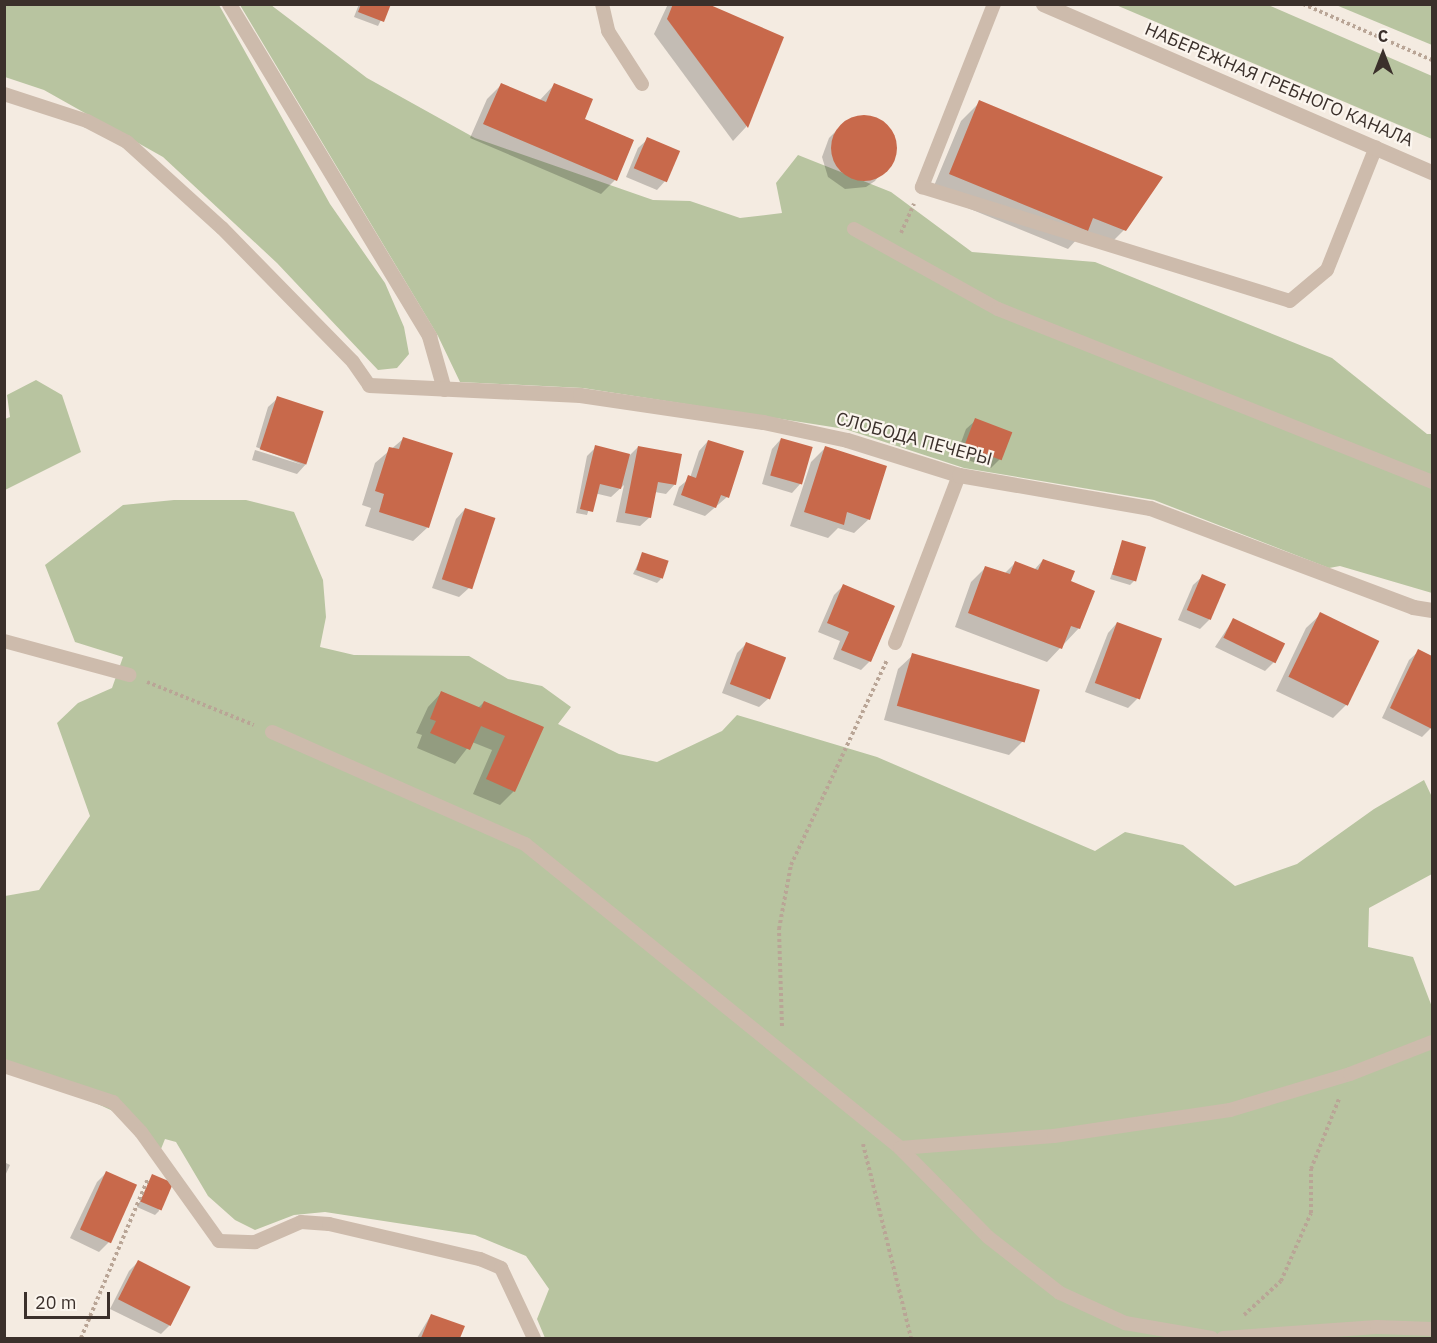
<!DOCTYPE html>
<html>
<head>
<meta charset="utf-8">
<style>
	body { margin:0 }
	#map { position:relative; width:1437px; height:1343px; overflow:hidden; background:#f4ebe1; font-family:"IBM Plex Sans",sans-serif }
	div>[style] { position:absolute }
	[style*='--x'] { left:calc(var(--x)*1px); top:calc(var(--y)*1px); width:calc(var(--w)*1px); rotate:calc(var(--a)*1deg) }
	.green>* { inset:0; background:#b8c4a0 }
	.shadow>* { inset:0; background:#0003 }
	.building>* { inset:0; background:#c8694b; transform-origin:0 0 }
	.round { border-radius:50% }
	.path>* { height:4px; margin-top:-2px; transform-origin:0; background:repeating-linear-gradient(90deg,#b9a596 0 3px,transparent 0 6px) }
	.service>* { height:14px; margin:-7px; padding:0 7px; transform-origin:7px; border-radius:7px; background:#cdbbac }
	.minor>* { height:15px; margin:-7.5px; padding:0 7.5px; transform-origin:7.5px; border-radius:7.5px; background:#cdbbac }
	.tertiary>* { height:15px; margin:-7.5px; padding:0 7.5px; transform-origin:7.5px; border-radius:7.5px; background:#cdbbac }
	span { translate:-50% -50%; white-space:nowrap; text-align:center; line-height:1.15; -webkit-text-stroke:4.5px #fbf5ee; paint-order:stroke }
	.street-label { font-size:18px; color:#3b302b }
	.frame { position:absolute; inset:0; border:6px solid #3b302b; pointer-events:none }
	.north { position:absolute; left:1353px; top:24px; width:60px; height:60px; -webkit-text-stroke:4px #fbf5ee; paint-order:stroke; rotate:0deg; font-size:16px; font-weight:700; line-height:24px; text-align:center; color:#3b302b }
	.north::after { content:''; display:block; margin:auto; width:21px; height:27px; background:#3b302b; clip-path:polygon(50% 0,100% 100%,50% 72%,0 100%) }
	.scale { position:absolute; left:24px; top:1292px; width:86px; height:27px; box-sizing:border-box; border:3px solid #3b302b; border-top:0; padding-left:8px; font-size:18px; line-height:21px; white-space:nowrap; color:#3b302b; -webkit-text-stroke:4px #fbf5ee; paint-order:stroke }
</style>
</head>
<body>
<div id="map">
	<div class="green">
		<i style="clip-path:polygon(5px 5px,219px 5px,330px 204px,385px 283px,404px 327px,409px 354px,397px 368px,378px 370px,277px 263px,163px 157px,44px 90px,5px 77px)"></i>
		<i style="clip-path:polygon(240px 5px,271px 5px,367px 78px,475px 138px,653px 200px,690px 201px,740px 218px,782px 213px,776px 183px,798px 155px,891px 192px,972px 252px,1095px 262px,1332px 358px,1427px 434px,1432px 434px,1432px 593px,1340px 566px,1329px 568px,1154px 500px,964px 468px,845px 429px,583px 388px,460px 382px,438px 336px)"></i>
		<i style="clip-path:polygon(1116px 5px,1268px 5px,1432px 76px,1432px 139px)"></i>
		<i style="clip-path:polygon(1336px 5px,1432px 5px,1432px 45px)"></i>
		<i style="clip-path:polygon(36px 380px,62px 395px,81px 452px,5px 490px,5px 419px,10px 417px,7px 395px)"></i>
		<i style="clip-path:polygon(174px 500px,246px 500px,294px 512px,323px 580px,326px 617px,320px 647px,354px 655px,469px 656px,508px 679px,542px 686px,571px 707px,558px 724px,619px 754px,657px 762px,722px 731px,737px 715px,877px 757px,1095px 851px,1125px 832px,1183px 845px,1235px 886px,1297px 864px,1374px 809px,1424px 780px,1432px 797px,1432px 874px,1369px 908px,1368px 947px,1413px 957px,1432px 1007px,1432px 1338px,545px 1338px,537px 1319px,549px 1289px,526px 1256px,475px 1235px,325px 1212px,294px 1215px,255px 1230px,235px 1220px,208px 1196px,176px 1142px,165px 1139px,157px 1159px,115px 1112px,74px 1093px,5px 1072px,5px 896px,39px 890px,90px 816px,57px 723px,78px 703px,112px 688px,123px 657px,75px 642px,45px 565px,123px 505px)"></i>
	</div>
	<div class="shadow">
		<i style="clip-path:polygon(359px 4px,389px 4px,378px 26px,354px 17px)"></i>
		<i style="clip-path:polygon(668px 4px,704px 4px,782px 37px,746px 127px,733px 141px,654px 34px)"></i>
		<i style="clip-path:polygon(501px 85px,539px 101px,554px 85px,583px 120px,615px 180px,601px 194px,470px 138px,487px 99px)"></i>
		<i style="clip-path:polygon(980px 102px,1161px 177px,1124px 230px,1105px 249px,1078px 238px,1068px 249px,931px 193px,961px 121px)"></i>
		<i style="clip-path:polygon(866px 116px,885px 124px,891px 132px,895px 153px,875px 181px,866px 187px,845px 189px,828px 177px,822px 157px,829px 138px,839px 128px,856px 117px)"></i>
		<i style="clip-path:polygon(648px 139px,666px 180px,657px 190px,626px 177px,638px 148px)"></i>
		<i style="clip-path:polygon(278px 398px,306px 464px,297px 474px,252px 460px,255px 450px,303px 465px,256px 447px,268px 407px)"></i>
		<i style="clip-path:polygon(976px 420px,1000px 459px,991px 468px,956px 456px,966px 429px)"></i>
		<i style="clip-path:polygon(403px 439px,428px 527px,413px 541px,365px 526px,371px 508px,362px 505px,375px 463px)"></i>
		<i style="clip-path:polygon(781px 439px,801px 483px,792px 493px,762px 484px,772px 449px)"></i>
		<i style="clip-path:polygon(708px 441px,727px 497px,705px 516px,673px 505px,679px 487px,690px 478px,699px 451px)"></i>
		<i style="clip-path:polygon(596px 447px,630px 455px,638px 447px,675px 484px,666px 494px,655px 492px,650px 517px,640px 526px,616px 522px,624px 485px,611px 497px,594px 493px,587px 515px,576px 513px,587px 456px)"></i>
		<i style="clip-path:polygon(826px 447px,869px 519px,854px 533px,838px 528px,828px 538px,790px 526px,811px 462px)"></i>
		<i style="clip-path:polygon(465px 509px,469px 588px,459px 597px,432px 588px,456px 519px)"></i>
		<i style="clip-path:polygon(1123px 542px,1134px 581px,1130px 585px,1110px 579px)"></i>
		<i style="clip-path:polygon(643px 553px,661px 579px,657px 583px,633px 574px)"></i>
		<i style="clip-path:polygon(1043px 560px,1069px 582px,1079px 628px,1047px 662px,955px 627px,971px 582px,985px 568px,1004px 574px,1016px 562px,1034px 570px)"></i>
		<i style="clip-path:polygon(1203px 576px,1209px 620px,1200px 629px,1178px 620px,1193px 585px)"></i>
		<i style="clip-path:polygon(843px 586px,870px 661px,861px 670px,833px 659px,840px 641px,818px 632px,834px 595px)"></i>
		<i style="clip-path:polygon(1321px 614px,1347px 704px,1333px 718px,1276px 691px,1306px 628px)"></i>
		<i style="clip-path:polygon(1233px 620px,1274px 662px,1265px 671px,1215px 647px)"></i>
		<i style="clip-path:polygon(1117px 623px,1137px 699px,1128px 708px,1085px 692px,1108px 633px)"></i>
		<i style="clip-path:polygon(746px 644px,769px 698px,759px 707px,722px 693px,737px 653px)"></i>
		<i style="clip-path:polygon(1419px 651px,1432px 658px,1432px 727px,1422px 737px,1382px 718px,1409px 660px)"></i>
		<i style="clip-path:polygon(913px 655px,1023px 741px,1009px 755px,884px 720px,898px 669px)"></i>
		<i style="clip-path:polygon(442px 692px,478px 708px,484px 702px,542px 727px,514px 791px,500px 805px,473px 794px,492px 750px,472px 742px,455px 764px,417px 748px,422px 735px,416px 733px,428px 707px)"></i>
		<i style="clip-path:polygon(4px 1162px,10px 1165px,4px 1178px)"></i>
		<i style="clip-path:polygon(106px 1173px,109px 1242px,99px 1252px,70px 1238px,97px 1182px)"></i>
		<i style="clip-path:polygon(153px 1175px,159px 1211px,155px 1215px,137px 1207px)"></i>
		<i style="clip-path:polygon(138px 1262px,189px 1287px,170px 1325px,161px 1334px,110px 1309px,129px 1271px)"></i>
		<i style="clip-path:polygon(431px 1315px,463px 1327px,459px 1338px,417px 1338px)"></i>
	</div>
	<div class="building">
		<i style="clip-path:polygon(361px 4px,391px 4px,384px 22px,358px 12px)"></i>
		<i style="clip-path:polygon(673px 4px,708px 4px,784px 37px,748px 128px,667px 19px)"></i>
		<i style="clip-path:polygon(501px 83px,546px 102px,554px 83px,593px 99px,585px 119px,634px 140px,617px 181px,483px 124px)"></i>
		<i style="clip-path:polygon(979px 100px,1163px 177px,1126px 231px,1093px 218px,1088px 231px,949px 174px)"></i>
		<i class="round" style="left:831px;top:115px;width:66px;height:66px"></i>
		<i style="left:647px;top:137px;width:36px;height:34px;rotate:23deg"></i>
		<i style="left:277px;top:396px;width:49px;height:56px;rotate:18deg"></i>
		<i style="left:975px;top:418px;width:40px;height:30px;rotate:21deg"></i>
		<i style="clip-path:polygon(403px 437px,453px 453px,429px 528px,379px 512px,384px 494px,375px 491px,389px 447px,399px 449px)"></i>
		<i style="left:781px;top:438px;width:33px;height:39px;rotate:16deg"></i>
		<i style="clip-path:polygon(708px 440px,744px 451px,729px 498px,721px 495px,716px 508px,681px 495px,688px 475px,696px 478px)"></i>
		<i style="clip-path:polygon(595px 445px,630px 454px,621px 489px,600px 484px,593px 512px,580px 509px)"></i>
		<i style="clip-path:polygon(638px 446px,682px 454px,676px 485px,658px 482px,651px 518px,625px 513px)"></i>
		<i style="clip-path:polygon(825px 446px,887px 466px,870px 520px,847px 512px,844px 525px,804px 512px)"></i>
		<i style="left:465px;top:508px;width:32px;height:75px;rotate:18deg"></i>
		<i style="left:1122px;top:540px;width:25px;height:36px;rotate:16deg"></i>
		<i style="left:642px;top:552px;width:28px;height:19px;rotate:18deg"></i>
		<i style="clip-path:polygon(1043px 559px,1075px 571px,1071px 581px,1095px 591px,1080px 629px,1071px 626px,1062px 649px,968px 613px,985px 566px,1010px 574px,1015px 561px,1038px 570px)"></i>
		<i style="left:1202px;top:574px;width:26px;height:39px;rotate:23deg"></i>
		<i style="clip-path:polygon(843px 584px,895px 606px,871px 662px,841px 650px,849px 632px,827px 623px)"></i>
		<i style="left:1320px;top:612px;width:66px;height:72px;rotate:26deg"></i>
		<i style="left:1233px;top:618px;width:58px;height:22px;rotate:26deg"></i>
		<i style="left:1117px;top:622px;width:48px;height:65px;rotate:20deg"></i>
		<i style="left:746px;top:642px;width:43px;height:45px;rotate:21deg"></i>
		<i style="clip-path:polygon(1418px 649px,1432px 656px,1432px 729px,1390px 708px)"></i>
		<i style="left:912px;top:653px;width:133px;height:55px;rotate:16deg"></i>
		<i style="clip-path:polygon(441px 691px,481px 708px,484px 701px,544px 727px,515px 792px,486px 779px,505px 736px,481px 726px,470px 750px,430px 733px,436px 721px,430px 719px)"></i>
		<i style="left:106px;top:1171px;width:34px;height:64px;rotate:24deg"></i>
		<i style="left:152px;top:1174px;width:23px;height:30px;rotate:23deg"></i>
		<i style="left:138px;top:1260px;width:59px;height:44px;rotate:27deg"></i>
		<i style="clip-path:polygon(431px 1314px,465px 1326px,460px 1338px,421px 1338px)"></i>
	</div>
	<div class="path">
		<i style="--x:1303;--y:4;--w:141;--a:23.5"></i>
		<i style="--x:901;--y:233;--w:32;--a:-66"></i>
		<i style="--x:147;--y:682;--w:115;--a:21.9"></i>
		<i style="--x:782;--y:1026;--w:97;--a:-91.8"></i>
		<i style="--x:779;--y:929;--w:65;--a:-79.4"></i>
		<i style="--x:791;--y:865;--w:226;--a:-64.9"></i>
		<i style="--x:863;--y:1144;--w:200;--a:76.1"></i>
		<i style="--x:1244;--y:1315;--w:50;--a:-42.6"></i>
		<i style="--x:1281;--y:1281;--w:74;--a:-66.2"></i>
		<i style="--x:1311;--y:1213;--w:44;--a:-90"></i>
		<i style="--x:1311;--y:1169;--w:75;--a:-68.2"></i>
		<i style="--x:81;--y:1338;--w:173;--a:-67.2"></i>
	</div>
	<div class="service">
		<i style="--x:602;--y:4;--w:28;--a:77"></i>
		<i style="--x:608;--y:31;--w:63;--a:57.3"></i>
		<i style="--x:994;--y:4;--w:197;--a:111.5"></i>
		<i style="--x:922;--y:187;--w:385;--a:17.2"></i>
		<i style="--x:1290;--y:301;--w:48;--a:-40"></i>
		<i style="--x:1327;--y:270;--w:132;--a:-68.3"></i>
		<i style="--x:4;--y:94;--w:87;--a:18"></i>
		<i style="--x:87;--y:121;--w:45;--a:27.7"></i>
		<i style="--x:127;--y:142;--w:128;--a:42.2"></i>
		<i style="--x:222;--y:228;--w:187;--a:45.6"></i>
		<i style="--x:353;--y:362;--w:28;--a:55"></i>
		<i style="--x:854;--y:229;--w:165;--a:29.1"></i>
		<i style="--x:998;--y:309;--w:467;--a:21.7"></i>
		<i style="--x:4;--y:641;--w:130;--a:15.2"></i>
		<i style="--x:895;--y:643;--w:180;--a:-69.1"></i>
		<i style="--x:272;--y:732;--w:277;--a:23.9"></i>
		<i style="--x:525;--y:844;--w:483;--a:39"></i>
		<i style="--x:900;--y:1148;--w:125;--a:45.3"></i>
		<i style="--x:988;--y:1237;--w:91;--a:37.9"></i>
		<i style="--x:1060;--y:1293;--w:72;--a:24.8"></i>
		<i style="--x:1125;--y:1323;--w:88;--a:9.8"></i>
		<i style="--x:4;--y:1066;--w:115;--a:18.3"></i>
		<i style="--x:113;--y:1102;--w:41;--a:47"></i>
		<i style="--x:141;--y:1132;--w:134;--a:54.4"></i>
		<i style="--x:219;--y:1241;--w:36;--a:2"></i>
		<i style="--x:255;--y:1242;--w:50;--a:-23.5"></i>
		<i style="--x:301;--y:1222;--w:28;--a:4"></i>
		<i style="--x:329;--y:1224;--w:155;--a:13.1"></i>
		<i style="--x:480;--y:1259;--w:23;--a:23"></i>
		<i style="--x:501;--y:1268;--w:77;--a:64.8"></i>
		<i style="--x:900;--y:1148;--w:154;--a:-4.5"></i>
		<i style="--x:1054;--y:1136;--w:178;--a:-8.4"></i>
		<i style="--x:1230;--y:1110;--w:125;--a:-16.7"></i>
		<i style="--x:1350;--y:1074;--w:88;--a:-21.3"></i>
		<i style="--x:1223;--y:1338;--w:154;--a:-4.1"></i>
		<i style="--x:1377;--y:1327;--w:55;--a:2.1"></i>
	</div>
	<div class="minor">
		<i style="--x:229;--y:4;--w:388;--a:58.9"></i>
		<i style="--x:429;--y:336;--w:55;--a:74.2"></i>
		<i style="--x:369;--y:385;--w:211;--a:2.7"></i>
		<i style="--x:580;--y:395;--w:185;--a:8.4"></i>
		<i style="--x:763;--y:422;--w:86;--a:12.1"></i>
		<i style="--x:847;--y:440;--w:117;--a:17.4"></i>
		<i style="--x:959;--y:475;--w:194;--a:9.8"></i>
		<i style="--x:1150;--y:508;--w:281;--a:20.6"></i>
		<i style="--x:1413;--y:607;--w:19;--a:9"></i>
	</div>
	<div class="tertiary">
		<i style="--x:1043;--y:4;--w:424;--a:23.4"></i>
	</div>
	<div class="street-label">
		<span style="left:1279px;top:85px;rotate:23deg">НАБЕРЕЖНАЯ ГРЕБНОГО КАНАЛА</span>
		<span style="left:914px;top:439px;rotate:15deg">СЛОБОДА ПЕЧЕРЫ</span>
	</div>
	<div class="frame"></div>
	<div class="north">С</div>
	<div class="scale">20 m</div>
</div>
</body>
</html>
